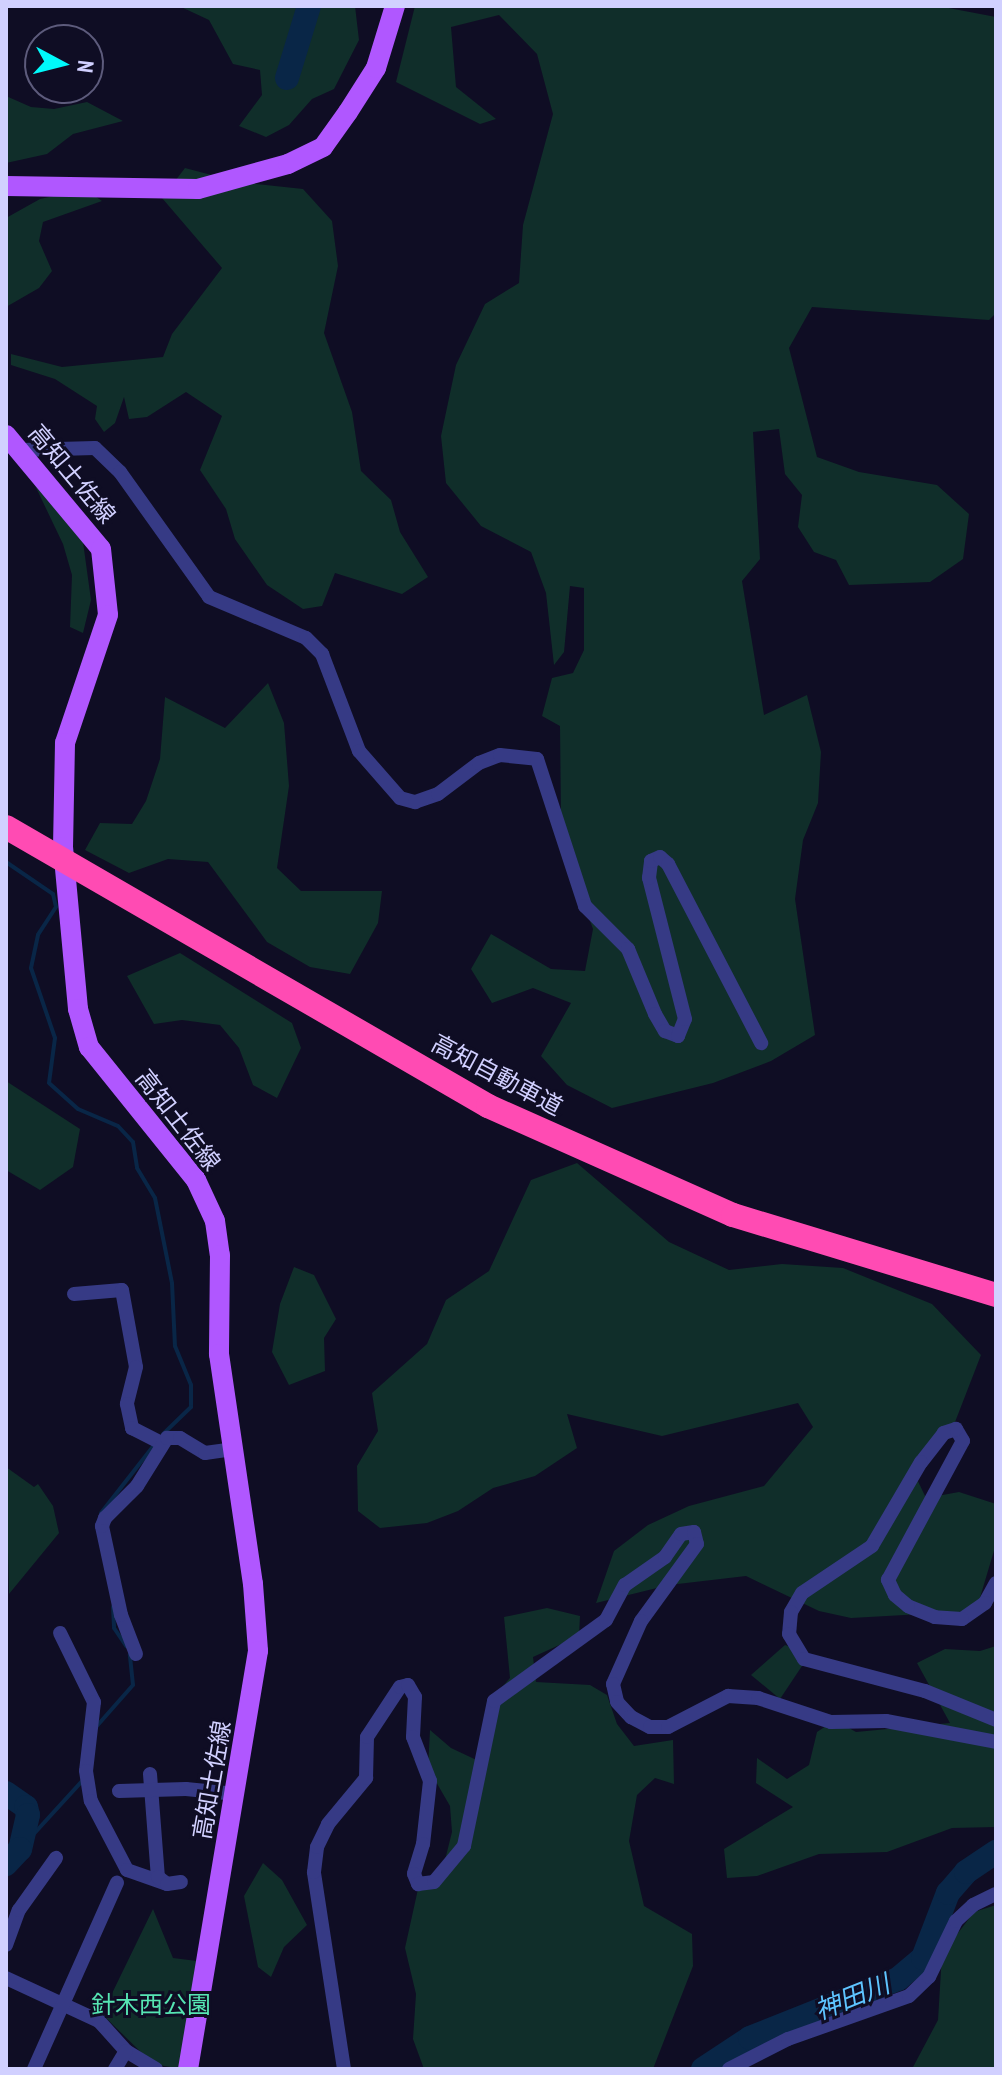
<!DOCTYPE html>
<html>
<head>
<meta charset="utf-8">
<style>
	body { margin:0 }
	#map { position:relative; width:1002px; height:2075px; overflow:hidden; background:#0f0d24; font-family:"PT Sans Narrow","Noto Sans JP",sans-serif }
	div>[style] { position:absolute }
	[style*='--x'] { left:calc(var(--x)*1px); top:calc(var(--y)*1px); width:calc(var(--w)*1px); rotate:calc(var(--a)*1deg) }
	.green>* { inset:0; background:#102e2a }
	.stream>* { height:4px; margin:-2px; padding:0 2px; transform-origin:2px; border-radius:2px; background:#092647 }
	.river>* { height:24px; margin:-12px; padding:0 12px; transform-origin:12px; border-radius:12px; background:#092647 }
	.street>* { height:14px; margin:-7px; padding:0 7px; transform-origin:7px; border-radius:7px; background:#363a85 }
	.primary>* { height:20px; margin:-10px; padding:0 10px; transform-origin:10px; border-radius:10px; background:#b057ff }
	.highway>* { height:24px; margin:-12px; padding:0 12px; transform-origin:12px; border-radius:12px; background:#ff4bb3 }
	span { translate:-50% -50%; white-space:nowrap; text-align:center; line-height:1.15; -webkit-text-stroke:6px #0f0d24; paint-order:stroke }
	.street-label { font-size:24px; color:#d1d0ff }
	.park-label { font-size:24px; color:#56e5b3 }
	.water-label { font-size:26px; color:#5ec4ff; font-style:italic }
	.frame { position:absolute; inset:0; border:8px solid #d1d0ff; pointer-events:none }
	.north { position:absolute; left:24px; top:24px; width:80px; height:80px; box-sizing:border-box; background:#0f0d24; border:2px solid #5d5b7c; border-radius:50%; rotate:97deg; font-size:22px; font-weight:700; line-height:32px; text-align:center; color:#d1d0ff }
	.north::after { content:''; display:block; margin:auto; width:28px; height:36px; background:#00fafb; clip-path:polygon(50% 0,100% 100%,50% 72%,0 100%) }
</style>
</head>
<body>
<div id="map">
	<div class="green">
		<i style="clip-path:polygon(179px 6px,355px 6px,359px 40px,334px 89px,312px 99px,289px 125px,266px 137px,239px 126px,262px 95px,260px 70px,233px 64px,209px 20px)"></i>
		<i style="clip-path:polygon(415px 6px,938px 6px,996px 17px,996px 313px,989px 320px,812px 307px,789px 348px,817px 457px,859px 472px,937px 485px,969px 514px,963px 559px,930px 582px,849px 585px,836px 560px,814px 552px,798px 527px,802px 495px,785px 474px,779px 429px,753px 432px,760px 559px,742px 581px,764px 715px,807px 695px,821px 752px,818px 803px,803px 840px,795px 899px,815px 1035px,771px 1061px,713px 1083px,612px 1108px,567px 1085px,541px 1056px,571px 1003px,533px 988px,492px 1003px,471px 969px,491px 934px,551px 969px,585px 971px,593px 929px,575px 880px,561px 817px,560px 726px,542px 716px,552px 678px,573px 673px,584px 650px,584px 588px,570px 586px,564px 652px,554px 665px,546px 593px,531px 552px,481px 526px,446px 483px,441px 436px,456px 365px,485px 304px,519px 283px,523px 225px,553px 114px,537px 54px,499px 15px,451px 27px,456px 87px,496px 119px,480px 124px,396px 82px)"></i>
		<i style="clip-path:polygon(6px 96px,31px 107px,54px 109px,87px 102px,123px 121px,73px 134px,47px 154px,6px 163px)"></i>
		<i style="clip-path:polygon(185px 168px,238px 182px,303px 189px,332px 221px,338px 266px,324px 333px,352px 412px,361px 471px,391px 500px,400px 532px,428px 577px,402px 594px,335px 573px,322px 606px,303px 609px,267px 585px,235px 539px,226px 509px,200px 470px,222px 416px,186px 392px,147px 417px,129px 419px,124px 397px,115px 423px,104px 432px,95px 419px,97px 406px,55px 379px,11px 365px,11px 354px,62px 367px,163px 357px,172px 334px,222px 268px,162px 198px)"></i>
		<i style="clip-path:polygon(85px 189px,102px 201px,43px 222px,39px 241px,52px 271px,39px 288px,6px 307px,6px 218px,40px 199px)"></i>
		<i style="clip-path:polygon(29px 473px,83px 542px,91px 600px,83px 633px,70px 627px,72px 575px,63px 544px)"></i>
		<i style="clip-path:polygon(268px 683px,284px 723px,289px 786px,277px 868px,301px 891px,382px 891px,378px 923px,350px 974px,310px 967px,267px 942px,208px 862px,168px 859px,129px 873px,85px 850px,100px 823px,132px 824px,146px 801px,160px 759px,165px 697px,225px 728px)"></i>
		<i style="clip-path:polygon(180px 953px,292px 1023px,301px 1048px,277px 1098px,253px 1085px,239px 1048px,220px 1025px,182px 1020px,154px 1024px,127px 976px)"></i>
		<i style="clip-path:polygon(6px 1081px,80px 1129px,73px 1167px,40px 1190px,6px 1170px)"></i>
		<i style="clip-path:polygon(577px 1163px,669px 1242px,729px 1270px,782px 1264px,843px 1268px,932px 1304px,981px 1355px,950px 1435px,915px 1475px,926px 1498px,959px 1492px,996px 1504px,996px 1544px,976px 1611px,851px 1618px,819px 1611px,746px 1576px,669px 1585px,596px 1603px,614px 1551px,648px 1525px,689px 1506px,764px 1486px,813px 1427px,798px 1403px,662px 1436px,567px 1414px,577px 1448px,535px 1476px,493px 1488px,458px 1511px,427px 1523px,380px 1528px,358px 1511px,357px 1466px,378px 1431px,372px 1393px,427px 1344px,446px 1300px,489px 1271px,531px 1180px)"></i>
		<i style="clip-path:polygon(294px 1267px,314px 1275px,336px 1319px,324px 1338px,325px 1371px,289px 1385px,272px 1352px,280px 1304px)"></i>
		<i style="clip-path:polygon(6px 1467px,34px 1487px,38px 1484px,53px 1506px,59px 1533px,9px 1594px)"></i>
		<i style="clip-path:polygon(547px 1608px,580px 1616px,579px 1636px,533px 1657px,536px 1682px,590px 1685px,607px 1695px,617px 1724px,634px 1746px,673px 1740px,674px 1784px,655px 1778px,637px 1795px,629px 1841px,644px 1906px,692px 1934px,693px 1966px,653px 2069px,424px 2069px,413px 2039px,416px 1994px,405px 1948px,418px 1889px,443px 1868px,452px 1832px,450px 1806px,428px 1768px,430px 1730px,451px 1748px,485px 1764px,496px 1694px,510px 1678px,504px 1617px)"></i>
		<i style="clip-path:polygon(785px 1645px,810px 1654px,780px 1699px,751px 1675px)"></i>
		<i style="clip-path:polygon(996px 1646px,996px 1827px,952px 1828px,887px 1852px,819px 1854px,757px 1876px,727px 1878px,724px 1849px,793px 1807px,756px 1783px,757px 1758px,787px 1779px,809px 1765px,817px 1732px,835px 1720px,856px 1732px,950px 1723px,917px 1663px,945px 1649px,980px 1651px)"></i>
		<i style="clip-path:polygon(263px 1863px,282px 1880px,307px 1925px,284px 1947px,271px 1977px,258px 1967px,244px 1896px)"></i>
		<i style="clip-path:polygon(996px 1905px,996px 2069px,912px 2069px,938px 2020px,942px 1954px,974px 1912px)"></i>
		<i style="clip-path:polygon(153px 1909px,173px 1958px,197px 1961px,182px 2069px,153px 2064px,102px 2014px)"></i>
	</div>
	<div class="stream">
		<i style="--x:6;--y:862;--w:57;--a:34.2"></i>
		<i style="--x:53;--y:894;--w:13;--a:77"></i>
		<i style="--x:56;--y:907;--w:33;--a:123"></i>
		<i style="--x:38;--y:935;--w:34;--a:102"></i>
		<i style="--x:31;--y:968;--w:74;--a:71.1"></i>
		<i style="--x:55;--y:1038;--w:45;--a:97.6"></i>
		<i style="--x:49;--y:1083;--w:39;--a:42"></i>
		<i style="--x:78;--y:1109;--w:43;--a:23"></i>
		<i style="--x:118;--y:1126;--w:22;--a:47"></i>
		<i style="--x:133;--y:1142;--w:26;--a:81"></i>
		<i style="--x:137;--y:1168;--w:35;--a:59"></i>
		<i style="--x:155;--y:1198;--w:87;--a:78.7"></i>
		<i style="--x:172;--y:1283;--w:63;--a:87.3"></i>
		<i style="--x:175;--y:1346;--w:42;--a:67.7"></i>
		<i style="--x:191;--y:1385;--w:22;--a:90"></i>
		<i style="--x:191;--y:1407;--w:39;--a:136"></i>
		<i style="--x:101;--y:1513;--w:88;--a:-52"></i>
		<i style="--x:113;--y:1607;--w:21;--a:87"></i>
		<i style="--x:114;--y:1628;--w:22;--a:56"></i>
		<i style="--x:96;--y:1727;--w:56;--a:-48.6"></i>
		<i style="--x:133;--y:1685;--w:31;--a:-96"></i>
		<i style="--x:20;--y:1849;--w:93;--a:-47.6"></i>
	</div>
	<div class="river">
		<i style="--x:287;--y:78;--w:75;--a:-73"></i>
		<i style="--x:6;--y:1793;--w:24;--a:35"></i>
		<i style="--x:26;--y:1807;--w:8;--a:76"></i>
		<i style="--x:28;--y:1815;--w:35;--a:103"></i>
		<i style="--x:20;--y:1849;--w:21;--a:133"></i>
		<i style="--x:703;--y:2069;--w:56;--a:-33.4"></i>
		<i style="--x:750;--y:2038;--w:159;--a:-21.7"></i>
		<i style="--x:898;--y:1979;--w:33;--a:-40"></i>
		<i style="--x:923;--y:1958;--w:70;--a:-69"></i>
		<i style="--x:948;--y:1893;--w:28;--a:-49"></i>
		<i style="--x:966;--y:1872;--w:36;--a:-34"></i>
	</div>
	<div class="street">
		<i style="--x:21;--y:450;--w:74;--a:-1.5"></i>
		<i style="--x:95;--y:448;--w:35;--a:44"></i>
		<i style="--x:120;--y:472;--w:153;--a:54.5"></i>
		<i style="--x:209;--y:597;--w:105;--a:22.9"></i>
		<i style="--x:306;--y:638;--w:23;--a:45"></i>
		<i style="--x:322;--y:654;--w:104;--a:69.1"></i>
		<i style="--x:359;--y:751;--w:62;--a:48.9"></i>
		<i style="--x:400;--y:798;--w:16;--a:15"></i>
		<i style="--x:415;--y:802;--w:24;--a:-19"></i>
		<i style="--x:438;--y:794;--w:51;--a:-37.1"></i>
		<i style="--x:479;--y:763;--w:22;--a:-21"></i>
		<i style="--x:500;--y:755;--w:37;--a:6"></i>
		<i style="--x:537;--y:759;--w:155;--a:71.9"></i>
		<i style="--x:585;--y:906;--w:61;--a:45"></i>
		<i style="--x:628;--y:949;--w:70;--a:67.4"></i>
		<i style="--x:655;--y:1014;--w:20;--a:60"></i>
		<i style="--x:665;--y:1031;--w:14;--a:21"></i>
		<i style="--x:678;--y:1036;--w:18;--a:-68"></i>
		<i style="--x:685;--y:1019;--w:146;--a:-104.3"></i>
		<i style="--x:649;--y:878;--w:17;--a:-83"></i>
		<i style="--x:651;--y:861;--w:10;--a:-24"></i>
		<i style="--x:660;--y:857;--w:11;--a:41"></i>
		<i style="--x:668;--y:864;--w:202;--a:62.5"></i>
		<i style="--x:74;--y:1294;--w:48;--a:-4.8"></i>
		<i style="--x:122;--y:1290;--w:78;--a:79.7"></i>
		<i style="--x:136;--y:1367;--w:38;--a:104"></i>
		<i style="--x:127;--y:1404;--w:25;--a:78"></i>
		<i style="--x:132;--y:1428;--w:33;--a:27"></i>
		<i style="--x:996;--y:1583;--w:23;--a:119"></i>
		<i style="--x:985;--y:1603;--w:28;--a:145"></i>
		<i style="--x:962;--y:1619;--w:27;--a:-176"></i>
		<i style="--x:935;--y:1617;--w:29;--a:-158"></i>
		<i style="--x:908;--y:1606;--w:17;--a:-140"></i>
		<i style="--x:895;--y:1595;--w:17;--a:-115"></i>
		<i style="--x:888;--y:1580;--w:158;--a:-61.7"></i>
		<i style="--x:963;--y:1441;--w:14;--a:-120"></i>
		<i style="--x:956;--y:1429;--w:13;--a:162"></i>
		<i style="--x:944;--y:1433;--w:37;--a:128"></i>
		<i style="--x:921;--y:1462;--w:97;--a:120.3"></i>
		<i style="--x:872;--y:1546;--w:84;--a:146.1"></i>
		<i style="--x:802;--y:1593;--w:22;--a:120"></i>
		<i style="--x:791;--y:1612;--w:22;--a:95"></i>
		<i style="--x:789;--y:1634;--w:29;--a:59"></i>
		<i style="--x:804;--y:1659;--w:125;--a:14.8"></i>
		<i style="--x:925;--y:1691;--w:77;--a:22.2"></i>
		<i style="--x:60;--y:1633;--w:77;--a:63.8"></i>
		<i style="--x:94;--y:1702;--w:69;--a:96.6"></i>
		<i style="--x:86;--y:1771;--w:30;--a:81"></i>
		<i style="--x:91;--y:1801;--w:78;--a:62.4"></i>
		<i style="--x:127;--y:1870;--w:42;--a:19.3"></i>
		<i style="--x:136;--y:1654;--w:42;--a:-111"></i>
		<i style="--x:121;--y:1615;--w:91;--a:-102.1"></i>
		<i style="--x:102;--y:1526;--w:9;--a:-69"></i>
		<i style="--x:105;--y:1518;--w:45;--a:-45"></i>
		<i style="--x:137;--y:1486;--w:57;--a:-58"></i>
		<i style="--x:167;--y:1438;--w:13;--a:0"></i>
		<i style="--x:180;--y:1438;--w:29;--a:31"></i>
		<i style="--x:205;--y:1453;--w:28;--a:-8"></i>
		<i style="--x:150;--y:1774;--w:103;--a:85.6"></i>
		<i style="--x:158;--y:1877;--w:11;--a:38"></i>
		<i style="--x:167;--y:1884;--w:14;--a:-8"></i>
		<i style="--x:119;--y:1791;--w:67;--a:-1.7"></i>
		<i style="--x:186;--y:1789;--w:50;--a:5.7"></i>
		<i style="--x:6;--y:1945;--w:37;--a:-70"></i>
		<i style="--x:19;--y:1910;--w:64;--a:-54.6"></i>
		<i style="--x:6;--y:1978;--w:102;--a:24.8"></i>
		<i style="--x:99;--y:2021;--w:40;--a:48"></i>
		<i style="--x:126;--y:2051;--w:35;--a:31"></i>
		<i style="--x:34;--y:2069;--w:204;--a:-66"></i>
		<i style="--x:115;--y:2069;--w:21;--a:-59"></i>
		<i style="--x:344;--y:2069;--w:199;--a:-98.7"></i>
		<i style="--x:314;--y:1872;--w:25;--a:-83"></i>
		<i style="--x:317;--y:1847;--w:25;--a:-64"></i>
		<i style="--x:328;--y:1824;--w:60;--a:-50.4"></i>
		<i style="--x:366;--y:1778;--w:41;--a:-88.6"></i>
		<i style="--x:367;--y:1737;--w:60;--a:-56.6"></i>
		<i style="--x:400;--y:1687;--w:8;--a:-14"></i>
		<i style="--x:408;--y:1685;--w:14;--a:60"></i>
		<i style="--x:415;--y:1697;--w:40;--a:92.9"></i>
		<i style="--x:413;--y:1737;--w:47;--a:68.9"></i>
		<i style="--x:430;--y:1781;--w:63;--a:96.3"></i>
		<i style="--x:423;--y:1844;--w:31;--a:107"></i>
		<i style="--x:414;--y:1874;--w:11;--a:68"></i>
		<i style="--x:418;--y:1884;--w:16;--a:-7"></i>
		<i style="--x:434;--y:1882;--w:47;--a:-50.2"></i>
		<i style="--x:464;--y:1846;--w:148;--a:-78.3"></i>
		<i style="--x:494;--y:1701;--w:138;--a:-35.9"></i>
		<i style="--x:606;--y:1620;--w:40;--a:-62"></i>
		<i style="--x:625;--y:1585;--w:49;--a:-35"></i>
		<i style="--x:665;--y:1557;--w:28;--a:-55"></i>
		<i style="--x:681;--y:1534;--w:13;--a:-9"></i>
		<i style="--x:694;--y:1532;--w:12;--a:76"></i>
		<i style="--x:697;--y:1544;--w:95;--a:126"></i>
		<i style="--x:641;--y:1621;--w:69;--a:114"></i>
		<i style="--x:613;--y:1684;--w:18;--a:77"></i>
		<i style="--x:617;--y:1702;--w:21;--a:47"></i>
		<i style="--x:631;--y:1717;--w:21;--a:28"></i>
		<i style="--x:650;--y:1727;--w:18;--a:0"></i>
		<i style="--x:668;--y:1727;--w:68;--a:-27.3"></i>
		<i style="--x:728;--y:1696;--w:30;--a:4"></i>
		<i style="--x:758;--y:1698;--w:77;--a:18.2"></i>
		<i style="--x:831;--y:1722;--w:55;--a:-1"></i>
		<i style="--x:886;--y:1721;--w:112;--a:10.8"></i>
		<i style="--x:729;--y:2069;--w:66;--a:-27"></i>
		<i style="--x:788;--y:2039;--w:128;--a:-19.6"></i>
		<i style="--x:909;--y:1996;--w:28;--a:-44"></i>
		<i style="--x:929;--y:1977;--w:62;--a:-64.3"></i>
		<i style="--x:956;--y:1921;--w:23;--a:-43"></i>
		<i style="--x:973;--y:1905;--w:25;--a:-26"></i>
	</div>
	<div class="primary">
		<i style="--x:6;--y:186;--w:192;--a:0.9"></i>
		<i style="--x:198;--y:189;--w:93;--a:-15.5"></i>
		<i style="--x:288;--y:164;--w:39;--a:-26"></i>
		<i style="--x:323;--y:147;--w:43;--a:-54.5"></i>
		<i style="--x:348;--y:112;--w:52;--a:-57.5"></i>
		<i style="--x:376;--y:68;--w:65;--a:-73"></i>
		<i style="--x:6;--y:435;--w:148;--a:50.2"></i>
		<i style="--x:101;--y:549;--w:66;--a:83.9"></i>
		<i style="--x:108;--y:615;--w:135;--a:108.6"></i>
		<i style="--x:65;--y:743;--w:104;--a:91.1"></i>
		<i style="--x:63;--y:847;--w:163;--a:84.7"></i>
		<i style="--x:78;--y:1009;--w:40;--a:74"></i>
		<i style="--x:89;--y:1047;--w:171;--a:51.2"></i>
		<i style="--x:196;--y:1180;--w:45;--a:65.1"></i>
		<i style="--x:215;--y:1221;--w:34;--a:82"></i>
		<i style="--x:220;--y:1255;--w:99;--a:90.6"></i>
		<i style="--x:219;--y:1354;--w:232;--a:81.6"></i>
		<i style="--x:253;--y:1584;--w:67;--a:85.7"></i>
		<i style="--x:258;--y:1651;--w:424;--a:99.5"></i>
	</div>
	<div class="highway">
		<i style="--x:6;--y:827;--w:557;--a:30.06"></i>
		<i style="--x:488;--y:1106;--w:268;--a:24"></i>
		<i style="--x:733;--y:1215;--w:275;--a:16.9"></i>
	</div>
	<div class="street-label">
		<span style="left:72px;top:474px;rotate:50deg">高知土佐線</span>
		<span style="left:497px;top:1075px;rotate:28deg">高知自動車道</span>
		<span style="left:178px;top:1120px;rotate:52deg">高知土佐線</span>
		<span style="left:212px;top:1780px;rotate:-80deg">高知土佐線</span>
	</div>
	<div class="park-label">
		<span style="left:151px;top:2005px">針木西公園</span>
	</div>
	<div class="water-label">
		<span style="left:852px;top:1997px;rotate:-22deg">神田川</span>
	</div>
	<div class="frame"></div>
	<div class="north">N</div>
</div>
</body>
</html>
